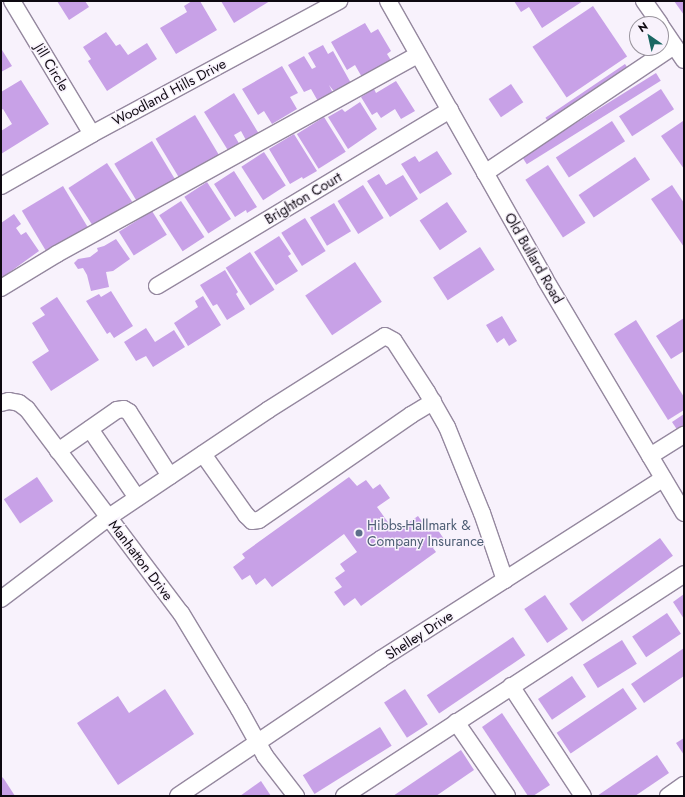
<!DOCTYPE html>
<html>
<head>
<meta charset="utf-8">
<style>
	body { margin:0 }
	#map { position:relative; width:685px; height:797px; overflow:hidden; background:#f8f2fc; font-family:Jost,sans-serif }
	div>[style] { position:absolute }
	[style*='--x'] { left:calc(var(--x)*1px); top:calc(var(--y)*1px); width:calc(var(--w)*1px); rotate:calc(var(--a)*1deg) }
	.building>* { inset:0; background:#c8a1e7; transform-origin:0 0 }
	.roads { filter:drop-shadow(1px 0 #95889f) drop-shadow(-1px 0 #95889f) drop-shadow(0 1px #95889f) drop-shadow(0 -1px #95889f) }
	.minor>* { height:16px; margin:-8px; padding:0 8px; transform-origin:8px; border-radius:8px; background:#fff }
	.dots>* { width:11px; height:11px; translate:-50% -50%; box-sizing:border-box; border:2px solid #f8f2fc; border-radius:50% }
	span { translate:-50% -50%; white-space:nowrap; text-align:center; line-height:1.15; -webkit-text-stroke:3px #f8f2fc; paint-order:stroke }
	.street-label { font-size:14px; color:#0e0911 }
	.service-label { font-size:14px; color:#4e5e75 }
	.left { translate:0 -50%; text-align:left }
	.frame { position:absolute; inset:0; border:2px solid #0e0911; pointer-events:none }
	.north { position:absolute; left:629px; top:16px; width:40px; height:40px; box-sizing:border-box; background:#f8f2fc; border:1px solid #9a959e; border-radius:50%; rotate:326deg; font-size:11px; font-weight:700; line-height:16px; text-align:center; color:#0e0911 }
	.north::after { content:''; display:block; margin:auto; width:14px; height:18px; background:#1a6763; clip-path:polygon(50% 0,100% 100%,50% 72%,0 100%) }
</style>
</head>
<body>
<div id="map">
	<div class="building">
		<i style="clip-path:polygon(57px 1px,85px 1px,89px 7px,69px 20px)"></i>
		<i style="clip-path:polygon(192px 1px,200px 1px,217px 30px,176px 54px,160px 28px,187px 12px,184px 6px)"></i>
		<i style="clip-path:polygon(221px 1px,270px 1px,234px 23px)"></i>
		<i style="clip-path:polygon(514px 1px,583px 1px,542px 28px,529px 7px,521px 12px)"></i>
		<i style="clip-path:polygon(674px 1px,684px 1px,684px 15px)"></i>
		<i style="left:593px;top:6px;width:61px;height:73px;rotate:56deg"></i>
		<i style="clip-path:polygon(365px 23px,371px 33px,378px 29px,391px 51px,387px 54px,392px 62px,363px 79px,355px 65px,347px 70px,331px 42px)"></i>
		<i style="clip-path:polygon(106px 32px,116px 46px,120px 44px,128px 55px,147px 43px,157px 59px,107px 91px,88px 61px,91px 59px,83px 47px)"></i>
		<i style="clip-path:polygon(323px 45px,328px 54px,333px 51px,352px 85px,336px 94px,329px 85px,334px 95px,319px 103px,311px 89px,304px 92px,288px 65px,304px 56px,312px 69px,316px 67px,308px 53px)"></i>
		<i style="clip-path:polygon(2px 50px,12px 66px,1px 72px,1px 51px)"></i>
		<i style="left:625px;top:64px;width:11px;height:96px;rotate:56deg"></i>
		<i style="clip-path:polygon(282px 66px,298px 93px,290px 97px,297px 109px,272px 124px,264px 111px,258px 115px,242px 89px)"></i>
		<i style="left:656px;top:73px;width:9px;height:158px;rotate:58deg"></i>
		<i style="clip-path:polygon(21px 80px,49px 124px,1px 154px,1px 131px,12px 124px,3px 109px,1px 110px,1px 92px)"></i>
		<i style="clip-path:polygon(396px 81px,415px 111px,401px 119px,395px 109px,381px 118px,377px 112px,372px 115px,361px 97px,374px 89px,376px 93px)"></i>
		<i style="left:511px;top:84px;width:22px;height:27px;rotate:56deg"></i>
		<i style="left:661px;top:89px;width:24px;height:50px;rotate:57deg"></i>
		<i style="clip-path:polygon(234px 93px,259px 134px,247px 142px,241px 131px,234px 135px,240px 145px,229px 152px,204px 112px)"></i>
		<i style="clip-path:polygon(360px 102px,377px 129px,348px 149px,328px 117px,342px 109px,345px 112px)"></i>
		<i style="left:195px;top:115px;width:48px;height:46px;rotate:59deg"></i>
		<i style="left:324px;top:117px;width:41px;height:32px;rotate:58deg"></i>
		<i style="left:612px;top:121px;width:24px;height:67px;rotate:57deg"></i>
		<i style="clip-path:polygon(683px 121px,684px 122px,684px 169px,661px 136px)"></i>
		<i style="clip-path:polygon(294px 134px,317px 171px,303px 179px,302px 177px,290px 184px,269px 149px)"></i>
		<i style="left:152px;top:141px;width:47px;height:44px;rotate:59deg"></i>
		<i style="clip-path:polygon(437px 151px,452px 174px,420px 194px,401px 164px,415px 156px,419px 162px)"></i>
		<i style="left:264px;top:152px;width:40px;height:27px;rotate:57deg"></i>
		<i style="left:635px;top:157px;width:27px;height:68px;rotate:56deg"></i>
		<i style="left:107px;top:163px;width:46px;height:46px;rotate:57deg"></i>
		<i style="left:548px;top:165px;width:69px;height:27px;rotate:57deg"></i>
		<i style="clip-path:polygon(234px 171px,257px 207px,247px 213px,246px 210px,235px 217px,214px 184px)"></i>
		<i style="clip-path:polygon(379px 174px,386px 185px,403px 175px,418px 199px,390px 217px,367px 181px)"></i>
		<i style="left:207px;top:182px;width:44px;height:27px;rotate:57deg"></i>
		<i style="left:363px;top:185px;width:39px;height:30px;rotate:58deg"></i>
		<i style="clip-path:polygon(672px 185px,684px 203px,684px 247px,651px 199px)"></i>
		<i style="left:63px;top:186px;width:49px;height:48px;rotate:59deg"></i>
		<i style="left:181px;top:201px;width:43px;height:26px;rotate:57deg"></i>
		<i style="left:447px;top:202px;width:36px;height:33px;rotate:56deg"></i>
		<i style="left:334px;top:203px;width:33px;height:28px;rotate:59deg"></i>
		<i style="left:152px;top:211px;width:28px;height:39px;rotate:58deg"></i>
		<i style="clip-path:polygon(14px 214px,21px 224px,16px 228px,21px 235px,26px 232px,39px 251px,3px 277px,1px 274px,1px 223px)"></i>
		<i style="left:305px;top:218px;width:39px;height:28px;rotate:58deg"></i>
		<i style="clip-path:polygon(279px 236px,291px 254px,288px 256px,298px 271px,276px 285px,254px 252px)"></i>
		<i style="clip-path:polygon(116px 239px,130px 259px,113px 271px,106px 272px,109px 287px,91px 291px,87px 275px,83px 268px,78px 269px,74px 263px,78px 259px,90px 257px,98px 251px,97px 248px,104px 246px)"></i>
		<i style="left:480px;top:247px;width:27px;height:56px;rotate:57deg"></i>
		<i style="left:250px;top:252px;width:45px;height:29px;rotate:57deg"></i>
		<i style="left:355px;top:262px;width:48px;height:60px;rotate:56deg"></i>
		<i style="clip-path:polygon(225px 270px,238px 292px,236px 294px,245px 309px,227px 320px,217px 304px,213px 306px,200px 285px)"></i>
		<i style="clip-path:polygon(111px 291px,133px 326px,114px 338px,110px 332px,107px 334px,86px 301px,99px 294px,101px 297px)"></i>
		<i style="clip-path:polygon(203px 296px,221px 325px,188px 346px,174px 323px,198px 307px,195px 301px)"></i>
		<i style="clip-path:polygon(57px 297px,99px 360px,51px 391px,32px 362px,49px 351px,32px 323px,45px 315px,40px 308px)"></i>
		<i style="clip-path:polygon(502px 316px,517px 341px,509px 346px,504px 338px,497px 343px,486px 325px)"></i>
		<i style="clip-path:polygon(684px 318px,684px 351px,671px 359px,656px 336px)"></i>
		<i style="clip-path:polygon(636px 320px,684px 397px,684px 410px,668px 420px,614px 334px)"></i>
		<i style="clip-path:polygon(146px 328px,155px 342px,174px 330px,185px 347px,153px 367px,146px 356px,136px 361px,124px 342px)"></i>
		<i style="clip-path:polygon(684px 414px,684px 427px,678px 431px,672px 422px)"></i>
		<i style="left:37px;top:477px;width:29px;height:40px;rotate:56deg"></i>
		<i style="clip-path:polygon(349px 477px,357px 486px,366px 480px,373px 489px,380px 484px,390px 498px,377px 507px,395px 532px,418px 516px,428px 530px,435px 526px,444px 539px,433px 548px,436px 552px,361px 606px,355px 598px,344px 606px,334px 592px,342px 587px,335px 578px,345px 571px,340px 564px,357px 552px,344px 534px,272px 587px,265px 578px,256px 585px,250px 575px,242px 580px,233px 567px,245px 558px,242px 554px)"></i>
		<i style="left:660px;top:538px;width:22px;height:112px;rotate:54deg"></i>
		<i style="clip-path:polygon(684px 594px,684px 619px,673px 602px)"></i>
		<i style="left:545px;top:595px;width:41px;height:25px;rotate:56deg"></i>
		<i style="left:667px;top:613px;width:25px;height:42px;rotate:56deg"></i>
		<i style="left:513px;top:637px;width:22px;height:104px;rotate:56deg"></i>
		<i style="left:622px;top:640px;width:28px;height:46px;rotate:58deg"></i>
		<i style="clip-path:polygon(684px 648px,684px 676px,644px 703px,631px 684px)"></i>
		<i style="left:572px;top:676px;width:25px;height:41px;rotate:56deg"></i>
		<i style="left:623px;top:688px;width:25px;height:80px;rotate:56deg"></i>
		<i style="clip-path:polygon(165px 689px,194px 734px,118px 785px,77px 723px,118px 696px,129px 713px)"></i>
		<i style="left:405px;top:689px;width:42px;height:25px;rotate:57deg"></i>
		<i style="clip-path:polygon(502px 713px,550px 785px,533px 796px,528px 796px,482px 727px)"></i>
		<i style="left:380px;top:727px;width:22px;height:91px;rotate:58deg"></i>
		<i style="clip-path:polygon(684px 738px,684px 755px,676px 743px)"></i>
		<i style="clip-path:polygon(461px 750px,474px 770px,436px 796px,393px 796px)"></i>
		<i style="clip-path:polygon(657px 755px,669px 773px,635px 796px,597px 796px)"></i>
		<i style="clip-path:polygon(1px 776px,4px 779px,15px 796px,1px 796px)"></i>
		<i style="clip-path:polygon(261px 781px,271px 796px,240px 796px)"></i>
	</div>
	<div class="roads">
		<div class="minor">
			<i style="--x:12;--y:1;--w:155;--a:59"></i>
			<i style="--x:388;--y:1;--w:319;--a:60.5"></i>
			<i style="--x:545;--y:279;--w:272;--a:59.3"></i>
			<i style="--x:644;--y:1;--w:28;--a:55"></i>
			<i style="--x:661;--y:26;--w:41;--a:55.9"></i>
			<i style="--x:485;--y:173;--w:228;--a:-33.9"></i>
			<i style="--x:1;--y:186;--w:105;--a:-29.7"></i>
			<i style="--x:92;--y:134;--w:281;--a:-28.3"></i>
			<i style="--x:157;--y:286;--w:342;--a:-31"></i>
			<i style="--x:1;--y:288;--w:66;--a:-31.3"></i>
			<i style="--x:57;--y:254;--w:412;--a:-28.9"></i>
			<i style="--x:1;--y:403;--w:8;--a:-14"></i>
			<i style="--x:9;--y:401;--w:10;--a:11"></i>
			<i style="--x:19;--y:403;--w:10;--a:37"></i>
			<i style="--x:27;--y:409;--w:256;--a:53"></i>
			<i style="--x:181;--y:613;--w:112;--a:58.9"></i>
			<i style="--x:239;--y:709;--w:54;--a:61"></i>
			<i style="--x:265;--y:756;--w:51;--a:52.2"></i>
			<i style="--x:90;--y:429;--w:83;--a:55.7"></i>
			<i style="--x:58;--y:451;--w:72;--a:-34.8"></i>
			<i style="--x:117;--y:410;--w:7;--a:-8"></i>
			<i style="--x:124;--y:409;--w:6;--a:31"></i>
			<i style="--x:129;--y:412;--w:76;--a:57.4"></i>
			<i style="--x:203;--y:454;--w:75;--a:54.8"></i>
			<i style="--x:246;--y:515;--w:8;--a:45"></i>
			<i style="--x:252;--y:521;--w:7;--a:-8"></i>
			<i style="--x:259;--y:520;--w:185;--a:-34.6"></i>
			<i style="--x:411;--y:415;--w:26;--a:-31"></i>
			<i style="--x:650;--y:456;--w:40;--a:-32"></i>
			<i style="--x:1;--y:599;--w:136;--a:-37.2"></i>
			<i style="--x:109;--y:517;--w:192;--a:-33.9"></i>
			<i style="--x:268;--y:410;--w:138;--a:-32.3"></i>
			<i style="--x:385;--y:336;--w:10;--a:29"></i>
			<i style="--x:394;--y:341;--w:61;--a:57.1"></i>
			<i style="--x:427;--y:392;--w:40;--a:60.3"></i>
			<i style="--x:447;--y:427;--w:93;--a:67.9"></i>
			<i style="--x:482;--y:513;--w:71;--a:71.1"></i>
			<i style="--x:511;--y:686;--w:131;--a:56.8"></i>
			<i style="--x:456;--y:722;--w:90;--a:55.4"></i>
			<i style="--x:178;--y:796;--w:245;--a:-34"></i>
			<i style="--x:381;--y:659;--w:335;--a:-32.6"></i>
			<i style="--x:344;--y:796;--w:406;--a:-33.1"></i>
			<i style="--x:668;--y:796;--w:19;--a:-35"></i>
		</div>
	</div>
	<div class="dots">
		<i style="left:359px;top:533px;background:#5c6f8a"></i>
	</div>
	<div class="street-label">
		<span style="left:52px;top:67px;rotate:59deg">Jill Circle</span>
		<span style="left:169px;top:92px;rotate:-28deg">Woodland Hills Drive</span>
		<span style="left:303px;top:198px;rotate:-31deg">Brighton Court</span>
		<span style="left:534px;top:258px;rotate:60deg">Old Bullard Road</span>
		<span style="left:141px;top:560px;rotate:53deg">Manhatton Drive</span>
		<span style="left:419px;top:635px;rotate:-33deg">Shelley Drive</span>
	</div>
	<div class="service-label">
		<span class="left" style="left:367px;top:533px">Hibbs-Hallmark &amp;<br>Company Insurance</span>
	</div>
	<div class="frame"></div>
	<div class="north">N</div>
</div>
</body>
</html>
